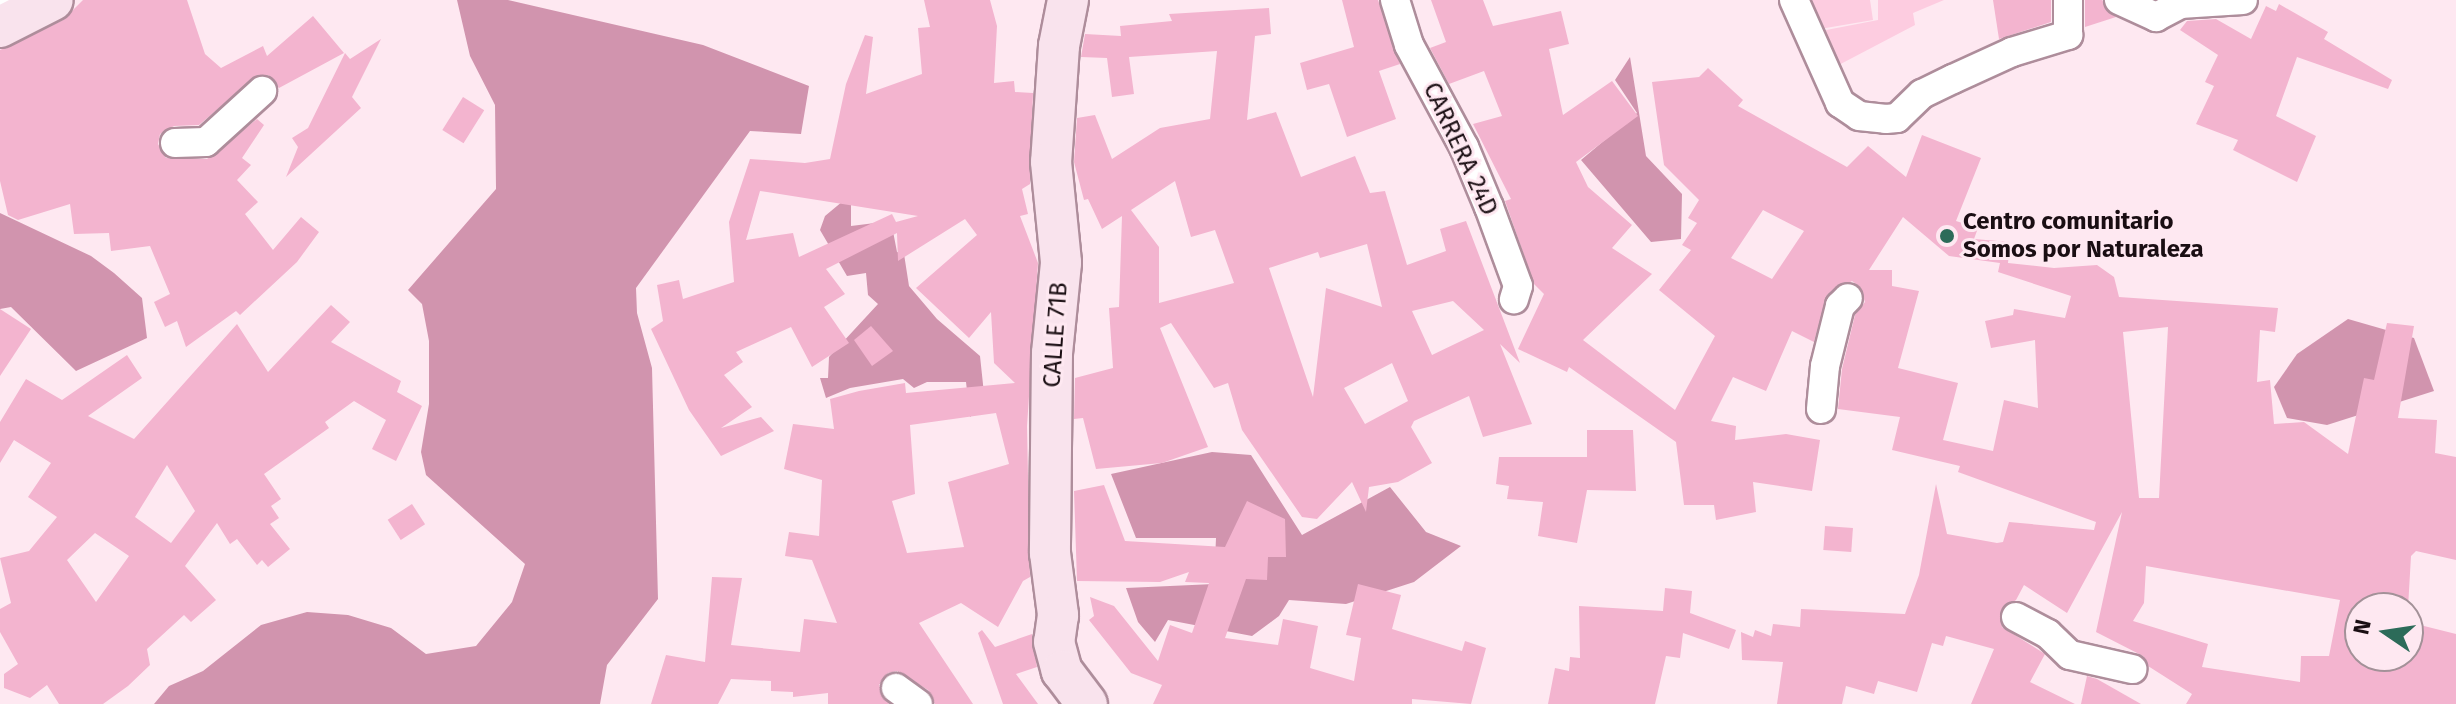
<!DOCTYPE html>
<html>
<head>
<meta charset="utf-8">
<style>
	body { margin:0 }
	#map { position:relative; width:2456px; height:704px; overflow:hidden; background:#fee8f1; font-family:"Fira Sans",sans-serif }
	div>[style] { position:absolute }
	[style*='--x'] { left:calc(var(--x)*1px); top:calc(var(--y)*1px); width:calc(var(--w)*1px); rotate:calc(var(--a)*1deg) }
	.green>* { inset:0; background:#fdcce0 }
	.forest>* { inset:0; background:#d194ae }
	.building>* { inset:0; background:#f3b4cf; transform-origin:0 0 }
	.roads { filter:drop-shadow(2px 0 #ae8d9b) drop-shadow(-2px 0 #ae8d9b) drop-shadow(0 2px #ae8d9b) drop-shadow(0 -2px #ae8d9b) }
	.street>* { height:28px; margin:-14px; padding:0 14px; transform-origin:14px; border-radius:14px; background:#fff }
	.secondary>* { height:40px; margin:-20px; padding:0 20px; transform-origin:20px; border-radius:20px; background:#f9e3ed }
	.dots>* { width:22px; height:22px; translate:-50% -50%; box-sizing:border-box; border:4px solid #fee8f1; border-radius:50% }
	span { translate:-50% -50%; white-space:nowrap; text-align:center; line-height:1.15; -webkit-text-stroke:6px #fee8f1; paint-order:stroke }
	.street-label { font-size:24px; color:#1a0e13 }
	.poi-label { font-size:24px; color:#1a0e13; font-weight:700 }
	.left { translate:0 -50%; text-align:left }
	.north { position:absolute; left:2344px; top:592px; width:80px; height:80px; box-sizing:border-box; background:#fee8f1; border:2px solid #a39198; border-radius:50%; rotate:283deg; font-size:22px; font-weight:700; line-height:32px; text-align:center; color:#1a0e13 }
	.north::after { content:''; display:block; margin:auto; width:28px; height:36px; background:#2c6b59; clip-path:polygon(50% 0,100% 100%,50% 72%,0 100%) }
</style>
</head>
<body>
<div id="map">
	<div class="green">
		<i style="clip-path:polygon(1806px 0,1870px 0,1873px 20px,1814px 30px)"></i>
		<i style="clip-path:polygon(1878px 0,1944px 0,1913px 13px,1915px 25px,1833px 68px,1816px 32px,1878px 20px)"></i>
	</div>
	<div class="forest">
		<i style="clip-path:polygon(457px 0,508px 0,703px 45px,809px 86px,801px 134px,750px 131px,636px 288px,637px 313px,652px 368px,658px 599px,607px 665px,600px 704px,154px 704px,169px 686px,203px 671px,261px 625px,307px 612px,348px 615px,391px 628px,426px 654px,476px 646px,512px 602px,525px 564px,426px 475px,421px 452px,429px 404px,429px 341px,422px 304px,408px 290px,496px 189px,495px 105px,470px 56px)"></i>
		<i style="clip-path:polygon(1630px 57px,1646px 156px,1682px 194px,1681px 239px,1651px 242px,1581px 160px,1637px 113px,1615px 80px)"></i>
		<i style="clip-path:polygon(851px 186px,851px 226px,891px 221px,897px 252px,904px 254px,909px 286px,937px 319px,980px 356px,985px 403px,970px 417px,966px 382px,927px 382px,914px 388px,903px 379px,850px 388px,826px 398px,820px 378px,828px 378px,829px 357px,878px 304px,868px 295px,866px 273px,847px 276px,820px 230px,825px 216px,843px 201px)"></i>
		<i style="clip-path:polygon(0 213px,91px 256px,114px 273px,142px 298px,147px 338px,76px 371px,11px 307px,0 309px)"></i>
		<i style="clip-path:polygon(2348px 319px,2414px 338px,2434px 391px,2327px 425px,2287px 418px,2274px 387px,2297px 354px)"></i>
		<i style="clip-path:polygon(1212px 452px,1251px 455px,1302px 535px,1390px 487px,1426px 532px,1461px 546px,1414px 582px,1346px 604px,1289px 600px,1279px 616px,1252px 636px,1168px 620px,1155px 642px,1138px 622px,1126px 588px,1214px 584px,1216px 538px,1136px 538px,1111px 474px)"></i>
	</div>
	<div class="building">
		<i style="clip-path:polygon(83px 0,187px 0,205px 54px,221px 68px,263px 46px,267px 56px,313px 16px,344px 53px,279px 88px,268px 75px,258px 75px,199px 125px,174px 126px,160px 134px,158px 144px,166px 158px,207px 159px,257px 119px,264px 125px,242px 158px,251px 165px,237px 180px,258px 202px,245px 214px,273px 250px,301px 217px,319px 232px,297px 262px,240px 315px,236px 311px,186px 347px,177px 321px,165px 327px,154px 302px,170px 294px,150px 246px,111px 251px,109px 233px,74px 234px,70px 204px,18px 220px,8px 215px,0 181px,0 50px,63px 20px)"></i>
		<i style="clip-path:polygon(evenodd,924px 0,990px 0,997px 26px,994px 83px,1014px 81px,1015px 92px,1033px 93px,1030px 184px,1022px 189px,1028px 214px,1020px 216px,1038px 263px,1027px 426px,1030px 577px,1023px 581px,998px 627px,961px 603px,919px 623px,973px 704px,935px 704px,928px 690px,897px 671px,888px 673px,879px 685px,889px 704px,828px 704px,828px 693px,793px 697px,793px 692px,771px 691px,771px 681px,731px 679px,718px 704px,651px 704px,666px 655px,705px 662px,712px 577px,742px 578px,731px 645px,800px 652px,804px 619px,837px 623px,812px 560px,785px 556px,789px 532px,819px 536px,822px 480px,784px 469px,793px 424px,834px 429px,830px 399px,859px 391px,905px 383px,906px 393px,1015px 383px,994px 363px,991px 312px,969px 338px,916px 288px,977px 235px,965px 219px,898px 261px,897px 233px,826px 269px,845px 294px,824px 307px,849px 343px,812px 367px,791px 327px,736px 352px,743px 362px,724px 375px,752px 407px,721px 428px,761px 417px,774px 431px,721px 456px,689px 410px,651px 329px,663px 321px,657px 285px,679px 280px,683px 299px,734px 282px,729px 222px,750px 159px,805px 163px,830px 159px,846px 84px,865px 35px,873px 37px,866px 94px,922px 74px,918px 28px,930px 27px,924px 0,760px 191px,767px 192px,918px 216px,896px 222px,892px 214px,799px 257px,793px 233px,746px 240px,760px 191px,924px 0,996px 413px,1009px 464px,948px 482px,964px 547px,907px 553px,892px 501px,915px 494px,910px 425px,996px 413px)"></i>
		<i style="clip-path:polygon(1342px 0,1378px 0,1400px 64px,1379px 71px,1396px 119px,1347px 137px,1329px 84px,1307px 90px,1300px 63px,1354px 47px)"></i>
		<i style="clip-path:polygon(evenodd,1431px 0,1483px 0,1493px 26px,1561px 11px,1569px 44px,1549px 49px,1563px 115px,1612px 81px,1638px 116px,1576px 162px,1588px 187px,1632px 225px,1612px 248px,1652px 274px,1583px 340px,1675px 410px,1715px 336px,1659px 290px,1691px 250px,1682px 245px,1697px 223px,1688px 218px,1699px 200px,1664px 165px,1652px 82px,1699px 77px,1708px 68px,1743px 100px,1738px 106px,1847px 167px,1868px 146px,1906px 177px,1922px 135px,1981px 158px,1956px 221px,1978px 228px,1974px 239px,2010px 242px,2008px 263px,2054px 268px,2097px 265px,2114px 277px,2119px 297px,2278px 308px,2275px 332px,2260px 330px,2257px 382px,2270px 380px,2274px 424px,2304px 422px,2348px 454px,2364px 378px,2374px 380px,2387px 323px,2414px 326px,2398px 418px,2437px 420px,2435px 453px,2456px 457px,2456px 560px,2416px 551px,2411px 556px,2408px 608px,2360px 608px,2360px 656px,2408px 656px,2408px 622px,2456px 634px,2456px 704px,2186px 704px,2192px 694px,2148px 666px,2143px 656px,2096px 632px,2122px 512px,2067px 613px,2024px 585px,2016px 600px,2001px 610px,2002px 627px,2045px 654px,2030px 682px,2075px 704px,1971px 704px,1994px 649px,1946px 636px,1943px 646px,1932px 643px,1917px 692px,1878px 681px,1874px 694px,1846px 686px,1842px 704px,1777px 704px,1783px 662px,1742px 660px,1741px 632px,1753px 637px,1755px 630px,1771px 636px,1773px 624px,1800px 627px,1801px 609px,1905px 614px,1919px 575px,1936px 484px,1947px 534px,1997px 543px,2003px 542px,2009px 522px,2094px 530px,2096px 522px,1958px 472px,1960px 466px,1892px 450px,1900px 417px,1838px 409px,1842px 369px,1855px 315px,1865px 302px,1860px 287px,1852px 281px,1827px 295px,1814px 342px,1792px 331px,1766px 391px,1733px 377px,1711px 421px,1736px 426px,1735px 440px,1786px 434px,1820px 440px,1812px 491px,1753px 482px,1756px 512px,1716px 520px,1714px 505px,1684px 505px,1676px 442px,1569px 367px,1567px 372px,1518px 349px,1544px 294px,1534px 284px,1505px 201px,1511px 199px,1473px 124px,1502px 116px,1484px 71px,1449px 84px,1430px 48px,1446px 42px,1431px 0,1763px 210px,1804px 231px,1772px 279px,1731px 258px,1763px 210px,1431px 0,1903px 217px,1949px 256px,2000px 263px,1998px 272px,2071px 296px,2065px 318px,2014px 309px,2013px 315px,1985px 321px,1991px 348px,2035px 340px,2038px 408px,2004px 400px,1993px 451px,1943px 440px,1958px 383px,1898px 368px,1919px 291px,1892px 286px,1892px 270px,1869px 270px,1903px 217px,1431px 0,2168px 327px,2159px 498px,2139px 498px,2123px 332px,2168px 327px,1431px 0,2146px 566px,2340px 600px,2329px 656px,2301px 656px,2300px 682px,2202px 667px,2208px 644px,2133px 621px,2144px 603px,2146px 566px)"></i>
		<i style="clip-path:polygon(1993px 0,2051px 0,2051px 22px,1999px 39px)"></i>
		<i style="clip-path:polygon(2085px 0,2102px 0,2116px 17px,2085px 27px)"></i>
		<i style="clip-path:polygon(2279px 4px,2328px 32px,2324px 39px,2392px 80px,2388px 89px,2297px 57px,2276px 116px,2316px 136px,2297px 182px,2233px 150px,2238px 140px,2196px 124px,2214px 86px,2205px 82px,2218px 55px,2180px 30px,2187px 21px,2216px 19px,2251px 39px,2266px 6px,2276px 11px)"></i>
		<i style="clip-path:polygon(evenodd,1269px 8px,1271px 34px,1255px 36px,1247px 120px,1276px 112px,1301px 177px,1355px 156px,1370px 193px,1385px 191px,1407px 265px,1446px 251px,1440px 229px,1466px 221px,1520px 363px,1500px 344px,1532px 424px,1483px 437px,1469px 396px,1414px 421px,1411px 427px,1432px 463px,1398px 482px,1369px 487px,1366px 512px,1352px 482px,1317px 519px,1302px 517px,1242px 430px,1228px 383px,1214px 388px,1171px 323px,1160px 328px,1208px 447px,1162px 463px,1096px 469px,1083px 418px,1074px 419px,1075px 378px,1113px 368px,1109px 308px,1119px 307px,1122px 216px,1102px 229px,1088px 199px,1084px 200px,1074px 162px,1077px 118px,1095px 115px,1112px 159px,1160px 128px,1210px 119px,1217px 51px,1129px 57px,1134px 94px,1112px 97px,1107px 58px,1081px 57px,1085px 34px,1121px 36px,1120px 26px,1172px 21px,1169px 14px,1269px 8px,1175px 181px,1191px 237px,1215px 230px,1234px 283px,1159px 303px,1159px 247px,1131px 210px,1175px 181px,1269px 8px,1367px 244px,1382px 307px,1326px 288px,1313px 397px,1269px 268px,1318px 252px,1320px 258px,1367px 244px,1269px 8px,1453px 301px,1484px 330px,1432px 355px,1412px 311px,1453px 301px,1269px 8px,1392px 363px,1408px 401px,1365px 424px,1344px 388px,1392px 363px)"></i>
		<i style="clip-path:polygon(381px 39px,352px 97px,361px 108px,286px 177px,298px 147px,292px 138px,308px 128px,345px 53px,350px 59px)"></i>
		<i style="left:463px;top:97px;width:25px;height:39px;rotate:32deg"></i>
		<i style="clip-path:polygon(evenodd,331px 305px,350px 322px,331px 342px,401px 381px,397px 392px,422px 406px,396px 461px,372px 449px,386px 420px,354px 401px,325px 422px,329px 428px,264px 474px,281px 499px,271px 506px,279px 518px,270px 524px,290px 549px,268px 567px,262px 560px,257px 565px,237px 539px,230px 544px,217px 523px,185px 566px,216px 600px,191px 622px,184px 615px,147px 649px,150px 665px,128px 686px,103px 704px,59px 704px,47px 685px,30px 698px,4px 688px,4px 674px,18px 664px,0 632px,0 609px,11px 603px,0 558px,29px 551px,57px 517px,28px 497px,51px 463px,14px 440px,0 463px,0 422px,26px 379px,62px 400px,127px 355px,142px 378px,88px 416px,134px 439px,237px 324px,268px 372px,331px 305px,167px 465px,195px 511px,171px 543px,135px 517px,167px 465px,331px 305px,95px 533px,129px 556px,96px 602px,67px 560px,95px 533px)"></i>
		<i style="clip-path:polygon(0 309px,31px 329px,0 376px)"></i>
		<i style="clip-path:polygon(871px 326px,893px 351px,872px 366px,854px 340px)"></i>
		<i style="clip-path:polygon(1587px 430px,1633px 430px,1636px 491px,1587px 490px,1577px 543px,1538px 536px,1543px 502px,1507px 499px,1509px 486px,1496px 484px,1499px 457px,1587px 457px)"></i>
		<i style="clip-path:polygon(1104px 485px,1125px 541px,1225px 547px,1247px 501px,1285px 519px,1286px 557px,1268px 557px,1267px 580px,1246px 579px,1225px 638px,1278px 645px,1283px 619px,1318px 626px,1310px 668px,1354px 681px,1361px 638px,1346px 635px,1358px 584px,1401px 595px,1392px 629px,1462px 651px,1465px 641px,1486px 648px,1471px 704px,1412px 699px,1412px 704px,1153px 704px,1162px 685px,1131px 673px,1089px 620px,1094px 616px,1090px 597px,1114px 606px,1158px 661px,1170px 625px,1192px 633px,1209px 583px,1185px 582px,1189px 572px,1160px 582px,1077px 581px,1074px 491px)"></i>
		<i style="left:412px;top:504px;width:24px;height:29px;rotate:57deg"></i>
		<i style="left:1825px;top:526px;width:28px;height:24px;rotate:4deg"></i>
		<i style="clip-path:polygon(1665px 588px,1692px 591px,1690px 613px,1736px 630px,1729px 649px,1683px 633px,1680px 658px,1666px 656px,1655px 704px,1548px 704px,1555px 668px,1569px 671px,1570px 657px,1580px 658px,1579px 606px,1663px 611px)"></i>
		<i style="clip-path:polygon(982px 630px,995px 647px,1032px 634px,1037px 667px,1016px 674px,1038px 704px,1003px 704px,978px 633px)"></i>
		<i style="clip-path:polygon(2087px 676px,2097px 679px,2141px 704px,2081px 704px)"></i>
	</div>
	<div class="roads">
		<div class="street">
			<i style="--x:1395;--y:0;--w:47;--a:72.7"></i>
			<i style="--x:1409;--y:45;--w:116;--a:61.7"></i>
			<i style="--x:1464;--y:147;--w:65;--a:67.4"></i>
			<i style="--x:1489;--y:207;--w:84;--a:69.8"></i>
			<i style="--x:1518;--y:286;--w:14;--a:107"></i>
			<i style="--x:1794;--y:0;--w:113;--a:65.9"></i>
			<i style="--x:1840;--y:103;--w:23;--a:34"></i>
			<i style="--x:1859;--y:116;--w:27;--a:6"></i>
			<i style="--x:1886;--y:119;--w:11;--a:-5"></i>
			<i style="--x:1897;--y:118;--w:35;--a:-44"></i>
			<i style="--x:1922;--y:94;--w:34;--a:-26"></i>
			<i style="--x:1953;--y:79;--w:65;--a:-24.6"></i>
			<i style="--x:2012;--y:52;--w:59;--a:-16.9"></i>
			<i style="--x:2068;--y:35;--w:35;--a:-90"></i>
			<i style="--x:2119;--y:0;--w:41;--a:24.7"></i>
			<i style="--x:2156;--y:17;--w:27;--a:-28"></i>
			<i style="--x:2180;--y:4;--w:63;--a:-3.6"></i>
			<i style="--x:0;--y:1;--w:1;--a:-45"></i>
			<i style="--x:175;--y:143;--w:31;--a:-2"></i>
			<i style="--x:206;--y:142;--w:76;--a:-42.3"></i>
			<i style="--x:1821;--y:409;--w:43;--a:-84.7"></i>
			<i style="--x:1825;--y:366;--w:62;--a:-76"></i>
			<i style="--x:1840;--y:306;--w:11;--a:-45"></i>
			<i style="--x:2016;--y:617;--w:36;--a:28"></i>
			<i style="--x:2048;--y:634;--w:30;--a:44"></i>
			<i style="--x:2070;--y:655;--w:64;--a:12.7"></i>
			<i style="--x:896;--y:688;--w:27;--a:36"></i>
		</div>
		<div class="secondary">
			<i style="--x:1068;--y:0;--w:47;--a:101.1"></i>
			<i style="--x:1059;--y:46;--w:116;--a:93.9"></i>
			<i style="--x:1051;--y:162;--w:101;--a:84.3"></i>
			<i style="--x:1061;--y:263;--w:90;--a:95.7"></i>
			<i style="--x:1052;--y:353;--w:200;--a:90.6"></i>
			<i style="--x:1050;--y:553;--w:63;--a:82.6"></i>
			<i style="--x:1058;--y:615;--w:27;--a:98"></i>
			<i style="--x:1054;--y:642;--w:30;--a:75"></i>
			<i style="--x:1062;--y:671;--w:41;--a:52.9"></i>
			<i style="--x:0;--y:27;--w:59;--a:-27"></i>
		</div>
	</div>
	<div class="dots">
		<i style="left:1947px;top:236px;background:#2c6b59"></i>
	</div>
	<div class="street-label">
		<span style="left:1460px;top:149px;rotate:65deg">CARRERA 24D</span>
		<span style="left:1056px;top:335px;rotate:-86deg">CALLE 71B</span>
	</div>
	<div class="poi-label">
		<span class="left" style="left:1963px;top:236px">Centro comunitario<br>Somos por Naturaleza</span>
	</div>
	<div class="north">N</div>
</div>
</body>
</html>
